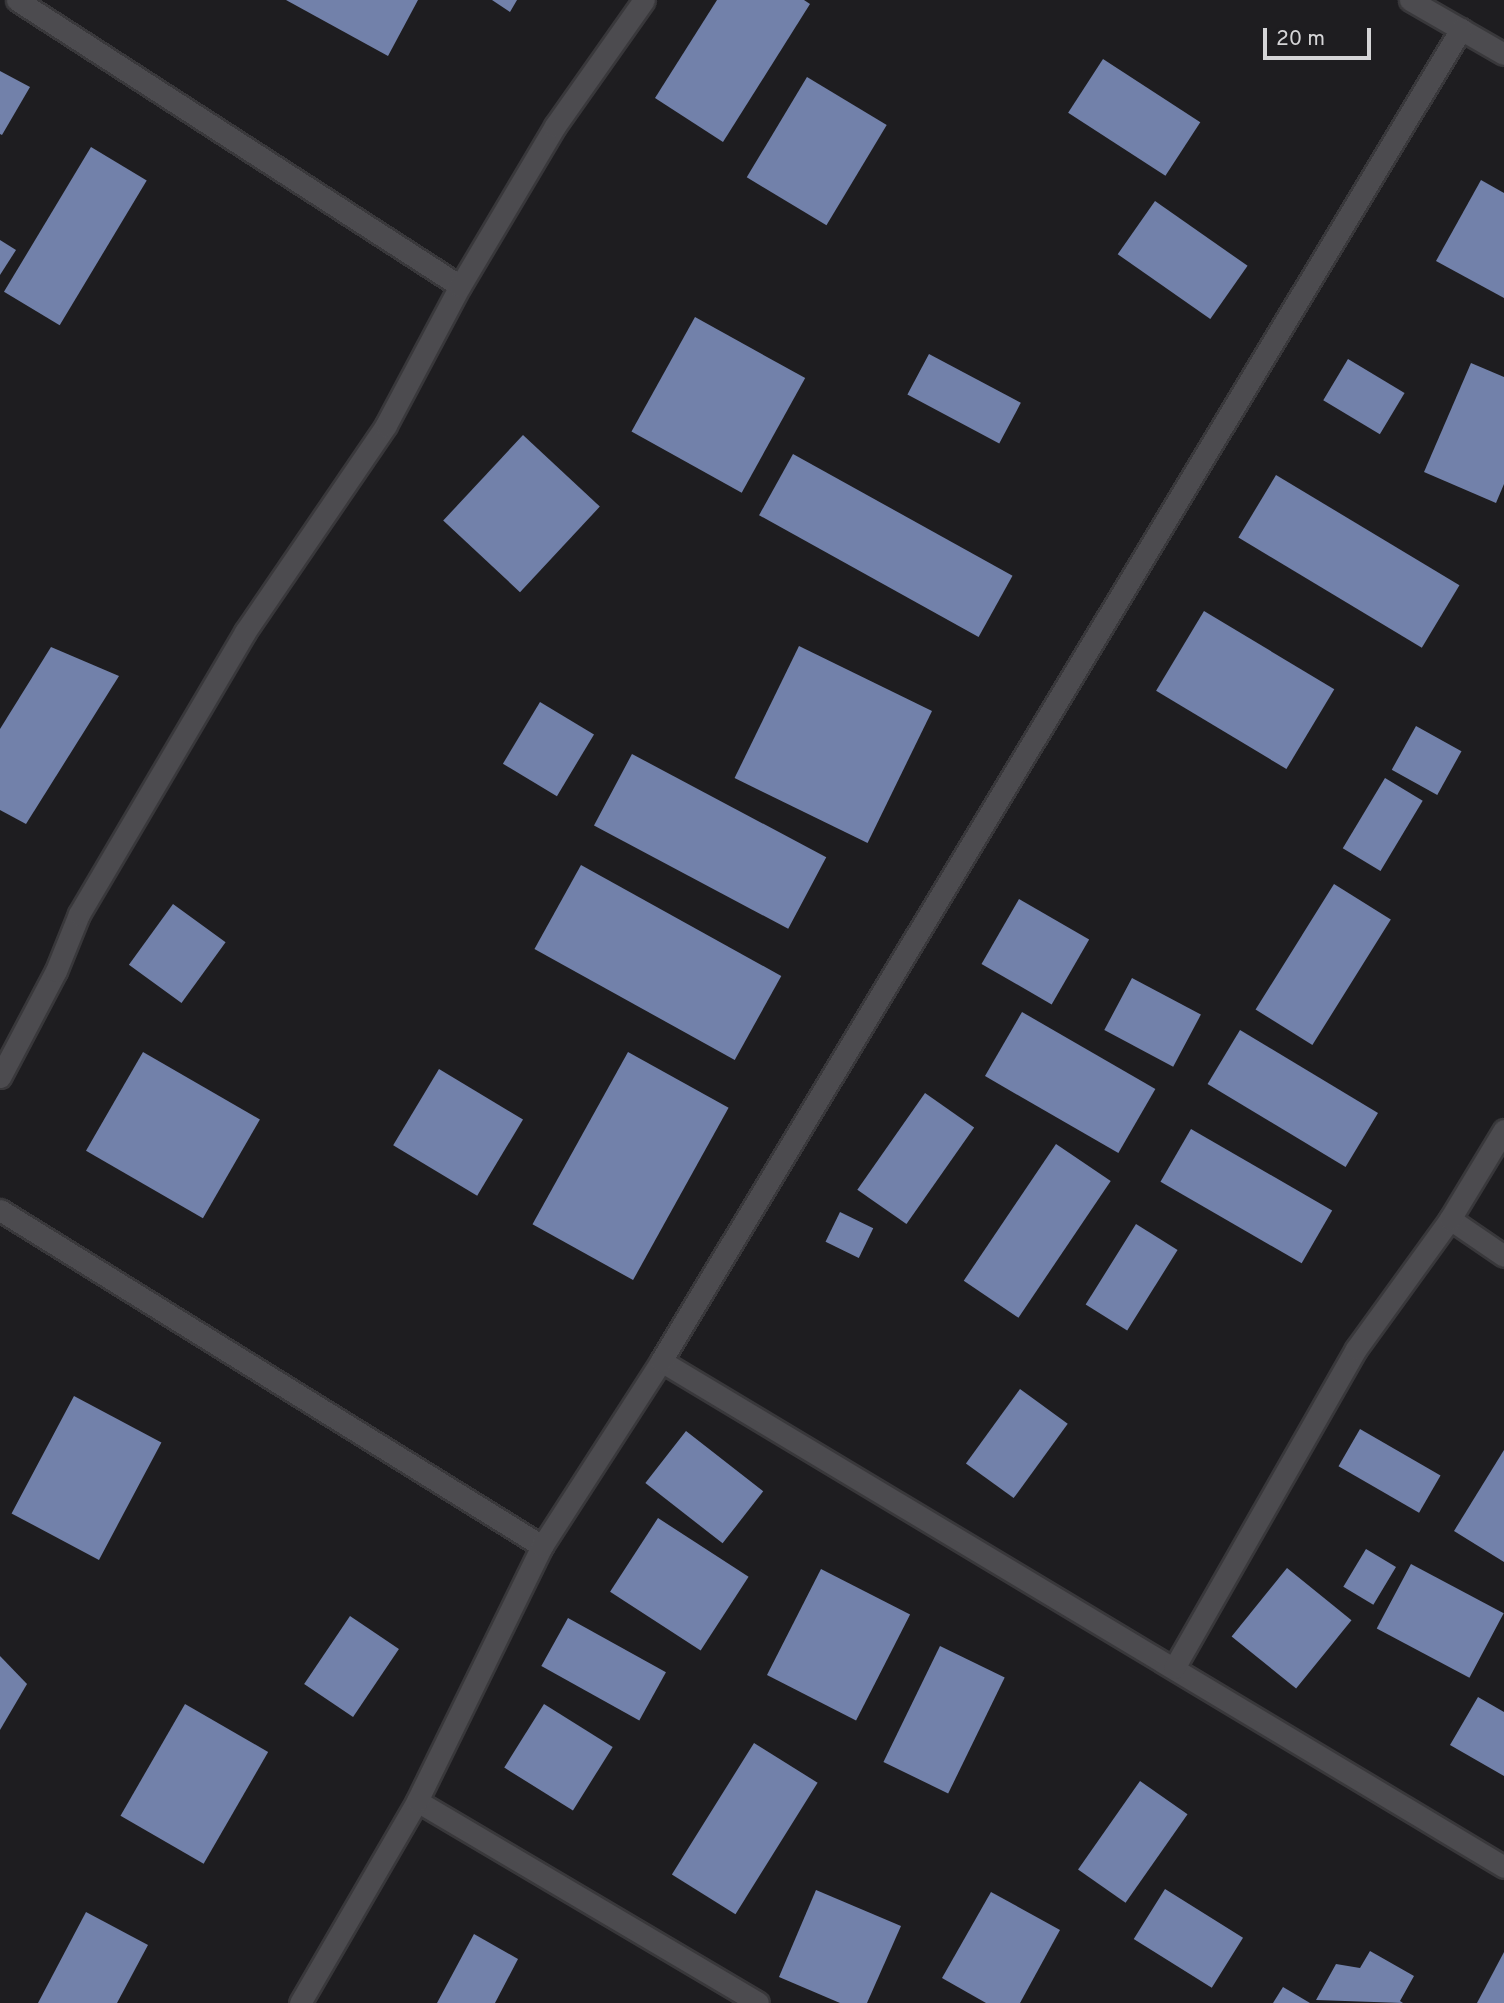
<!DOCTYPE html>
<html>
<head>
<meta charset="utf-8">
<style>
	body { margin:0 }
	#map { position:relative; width:1504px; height:2003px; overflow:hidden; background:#1e1d20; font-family:Overpass,sans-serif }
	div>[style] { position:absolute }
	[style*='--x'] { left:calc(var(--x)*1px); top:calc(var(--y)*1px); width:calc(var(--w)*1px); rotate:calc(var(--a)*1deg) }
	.building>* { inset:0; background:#7281aa; transform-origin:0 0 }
	.roads { filter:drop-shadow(2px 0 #39383b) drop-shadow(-2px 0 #39383b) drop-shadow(0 2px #39383b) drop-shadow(0 -2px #39383b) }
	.street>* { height:21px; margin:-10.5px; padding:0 10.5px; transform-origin:10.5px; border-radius:10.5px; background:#4c4b4f }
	span { translate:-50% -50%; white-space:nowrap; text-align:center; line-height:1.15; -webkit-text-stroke:7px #1e1d20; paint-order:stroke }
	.scale { position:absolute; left:1263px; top:28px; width:108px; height:32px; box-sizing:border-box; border:4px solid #d5d5d7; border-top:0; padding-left:9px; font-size:21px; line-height:24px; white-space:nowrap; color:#d5d5d7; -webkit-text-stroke:5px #1e1d20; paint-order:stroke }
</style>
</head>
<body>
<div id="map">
	<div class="building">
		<i style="clip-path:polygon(286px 0,418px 0,388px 56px)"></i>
		<i style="clip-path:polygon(492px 0,517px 0,510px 12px)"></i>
		<i style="clip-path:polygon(717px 0,804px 0,810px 4px,723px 142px,655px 98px)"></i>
		<i style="left:1103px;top:59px;width:116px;height:64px;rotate:33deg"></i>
		<i style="clip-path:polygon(0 71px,30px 87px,2px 135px,0 134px)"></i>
		<i style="left:807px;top:77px;width:93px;height:117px;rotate:31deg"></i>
		<i style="left:91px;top:147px;width:65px;height:169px;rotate:31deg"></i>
		<i style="clip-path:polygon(1481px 180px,1504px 193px,1504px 298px,1436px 261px)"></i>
		<i style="left:1155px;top:201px;width:113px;height:65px;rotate:35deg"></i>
		<i style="clip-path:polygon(0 240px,16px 250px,0 275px)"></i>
		<i style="left:695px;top:317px;width:126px;height:131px;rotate:29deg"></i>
		<i style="left:929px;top:354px;width:104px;height:46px;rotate:28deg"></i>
		<i style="left:1348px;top:359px;width:66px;height:48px;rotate:31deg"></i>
		<i style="clip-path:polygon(1471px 363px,1504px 377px,1504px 484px,1496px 503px,1424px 472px)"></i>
		<i style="left:523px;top:435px;width:105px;height:117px;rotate:43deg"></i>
		<i style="left:793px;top:454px;width:251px;height:70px;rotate:29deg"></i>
		<i style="left:1276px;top:475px;width:214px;height:73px;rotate:31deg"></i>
		<i style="left:1204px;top:611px;width:152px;height:93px;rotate:31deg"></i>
		<i style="left:799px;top:646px;width:148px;height:147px;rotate:26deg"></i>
		<i style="clip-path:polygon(51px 647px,119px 676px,26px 824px,0 810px,0 729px)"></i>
		<i style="left:540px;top:702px;width:63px;height:72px;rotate:31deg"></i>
		<i style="left:1416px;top:726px;width:52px;height:50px;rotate:29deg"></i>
		<i style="left:632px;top:754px;width:220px;height:81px;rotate:28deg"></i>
		<i style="left:1385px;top:778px;width:44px;height:82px;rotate:31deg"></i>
		<i style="left:581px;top:865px;width:229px;height:96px;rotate:29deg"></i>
		<i style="left:1334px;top:884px;width:67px;height:148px;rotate:32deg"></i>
		<i style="left:1019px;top:899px;width:81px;height:75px;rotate:30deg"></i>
		<i style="left:173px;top:904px;width:65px;height:75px;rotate:36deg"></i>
		<i style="left:1132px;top:978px;width:78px;height:59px;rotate:28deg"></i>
		<i style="left:1022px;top:1012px;width:154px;height:74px;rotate:30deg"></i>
		<i style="left:1240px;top:1030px;width:161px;height:63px;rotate:31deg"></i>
		<i style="left:143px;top:1052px;width:135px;height:114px;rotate:30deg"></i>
		<i style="left:628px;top:1052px;width:115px;height:197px;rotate:29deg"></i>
		<i style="left:439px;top:1069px;width:98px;height:89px;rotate:31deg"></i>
		<i style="left:925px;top:1093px;width:60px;height:118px;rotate:35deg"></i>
		<i style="left:1191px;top:1129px;width:163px;height:61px;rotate:30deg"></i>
		<i style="left:1056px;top:1144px;width:66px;height:165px;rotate:34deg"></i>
		<i style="left:840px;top:1212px;width:37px;height:33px;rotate:26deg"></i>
		<i style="left:1136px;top:1224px;width:49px;height:95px;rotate:32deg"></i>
		<i style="left:1020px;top:1389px;width:59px;height:92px;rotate:36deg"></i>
		<i style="left:74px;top:1396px;width:99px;height:133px;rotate:28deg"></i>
		<i style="left:1360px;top:1429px;width:93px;height:43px;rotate:30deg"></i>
		<i style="left:686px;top:1431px;width:98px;height:66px;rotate:38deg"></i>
		<i style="clip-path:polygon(1504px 1450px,1504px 1562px,1454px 1531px)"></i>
		<i style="left:658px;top:1518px;width:108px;height:88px;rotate:33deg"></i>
		<i style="left:1366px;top:1549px;width:35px;height:44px;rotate:31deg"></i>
		<i style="left:1411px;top:1564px;width:105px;height:73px;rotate:28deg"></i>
		<i style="left:1287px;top:1568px;width:83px;height:88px;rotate:39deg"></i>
		<i style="left:821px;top:1569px;width:100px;height:119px;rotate:27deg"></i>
		<i style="left:350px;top:1616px;width:59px;height:82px;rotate:34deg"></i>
		<i style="left:568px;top:1618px;width:112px;height:55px;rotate:29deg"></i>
		<i style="left:940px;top:1646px;width:72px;height:129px;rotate:26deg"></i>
		<i style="clip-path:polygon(0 1656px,27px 1684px,0 1730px)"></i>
		<i style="clip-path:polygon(1478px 1697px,1504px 1712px,1504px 1776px,1450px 1745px)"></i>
		<i style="left:185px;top:1704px;width:96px;height:129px;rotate:30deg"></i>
		<i style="left:544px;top:1704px;width:81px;height:75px;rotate:32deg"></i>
		<i style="left:754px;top:1743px;width:75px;height:155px;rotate:32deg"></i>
		<i style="left:1140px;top:1781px;width:58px;height:108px;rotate:35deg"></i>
		<i style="left:1165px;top:1889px;width:92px;height:59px;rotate:32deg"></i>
		<i style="clip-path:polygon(816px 1890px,901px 1926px,867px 2003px,840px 2003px,779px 1977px)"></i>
		<i style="clip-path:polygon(991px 1892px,1060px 1930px,1020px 2003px,986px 2003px,942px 1978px)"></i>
		<i style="clip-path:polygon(86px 1912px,148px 1945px,117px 2003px,38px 2003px)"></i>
		<i style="clip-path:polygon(474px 1934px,518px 1959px,495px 2003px,437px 2003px)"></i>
		<i style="clip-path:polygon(1370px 1951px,1414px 1976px,1400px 2001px,1403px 2003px,1316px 2000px,1336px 1964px,1360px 1968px)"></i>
		<i style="clip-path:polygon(1504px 1952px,1504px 2003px,1477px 2003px)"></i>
		<i style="clip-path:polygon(1283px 1987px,1310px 2003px,1273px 2003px)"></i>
	</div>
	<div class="roads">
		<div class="street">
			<i style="--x:17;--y:0;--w:527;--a:32.85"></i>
			<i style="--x:1410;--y:0;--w:108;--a:29.9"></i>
			<i style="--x:0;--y:1077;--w:120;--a:-62.2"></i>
			<i style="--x:56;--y:971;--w:61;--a:-68"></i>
			<i style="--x:79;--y:914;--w:327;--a:-59.5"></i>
			<i style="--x:245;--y:632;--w:250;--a:-55.7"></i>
			<i style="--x:386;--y:425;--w:157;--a:-62"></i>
			<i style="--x:460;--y:286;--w:186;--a:-59.3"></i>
			<i style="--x:555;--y:126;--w:154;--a:-54.8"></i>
			<i style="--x:0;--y:1210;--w:638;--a:31.8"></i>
			<i style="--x:1450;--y:1219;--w:65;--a:34.4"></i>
			<i style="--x:661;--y:1361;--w:983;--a:30.97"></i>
			<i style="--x:1174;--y:1668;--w:367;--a:-60.3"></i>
			<i style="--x:1356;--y:1349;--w:160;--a:-54.1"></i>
			<i style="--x:1450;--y:1219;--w:104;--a:-58.8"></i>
			<i style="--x:417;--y:1801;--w:396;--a:30.6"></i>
			<i style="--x:300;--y:2003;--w:233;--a:-59.9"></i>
			<i style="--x:417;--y:1801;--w:284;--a:-63.9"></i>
			<i style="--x:542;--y:1546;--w:220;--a:-57.2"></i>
			<i style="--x:661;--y:1361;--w:1554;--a:-59.01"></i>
		</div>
	</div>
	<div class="scale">20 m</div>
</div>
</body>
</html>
